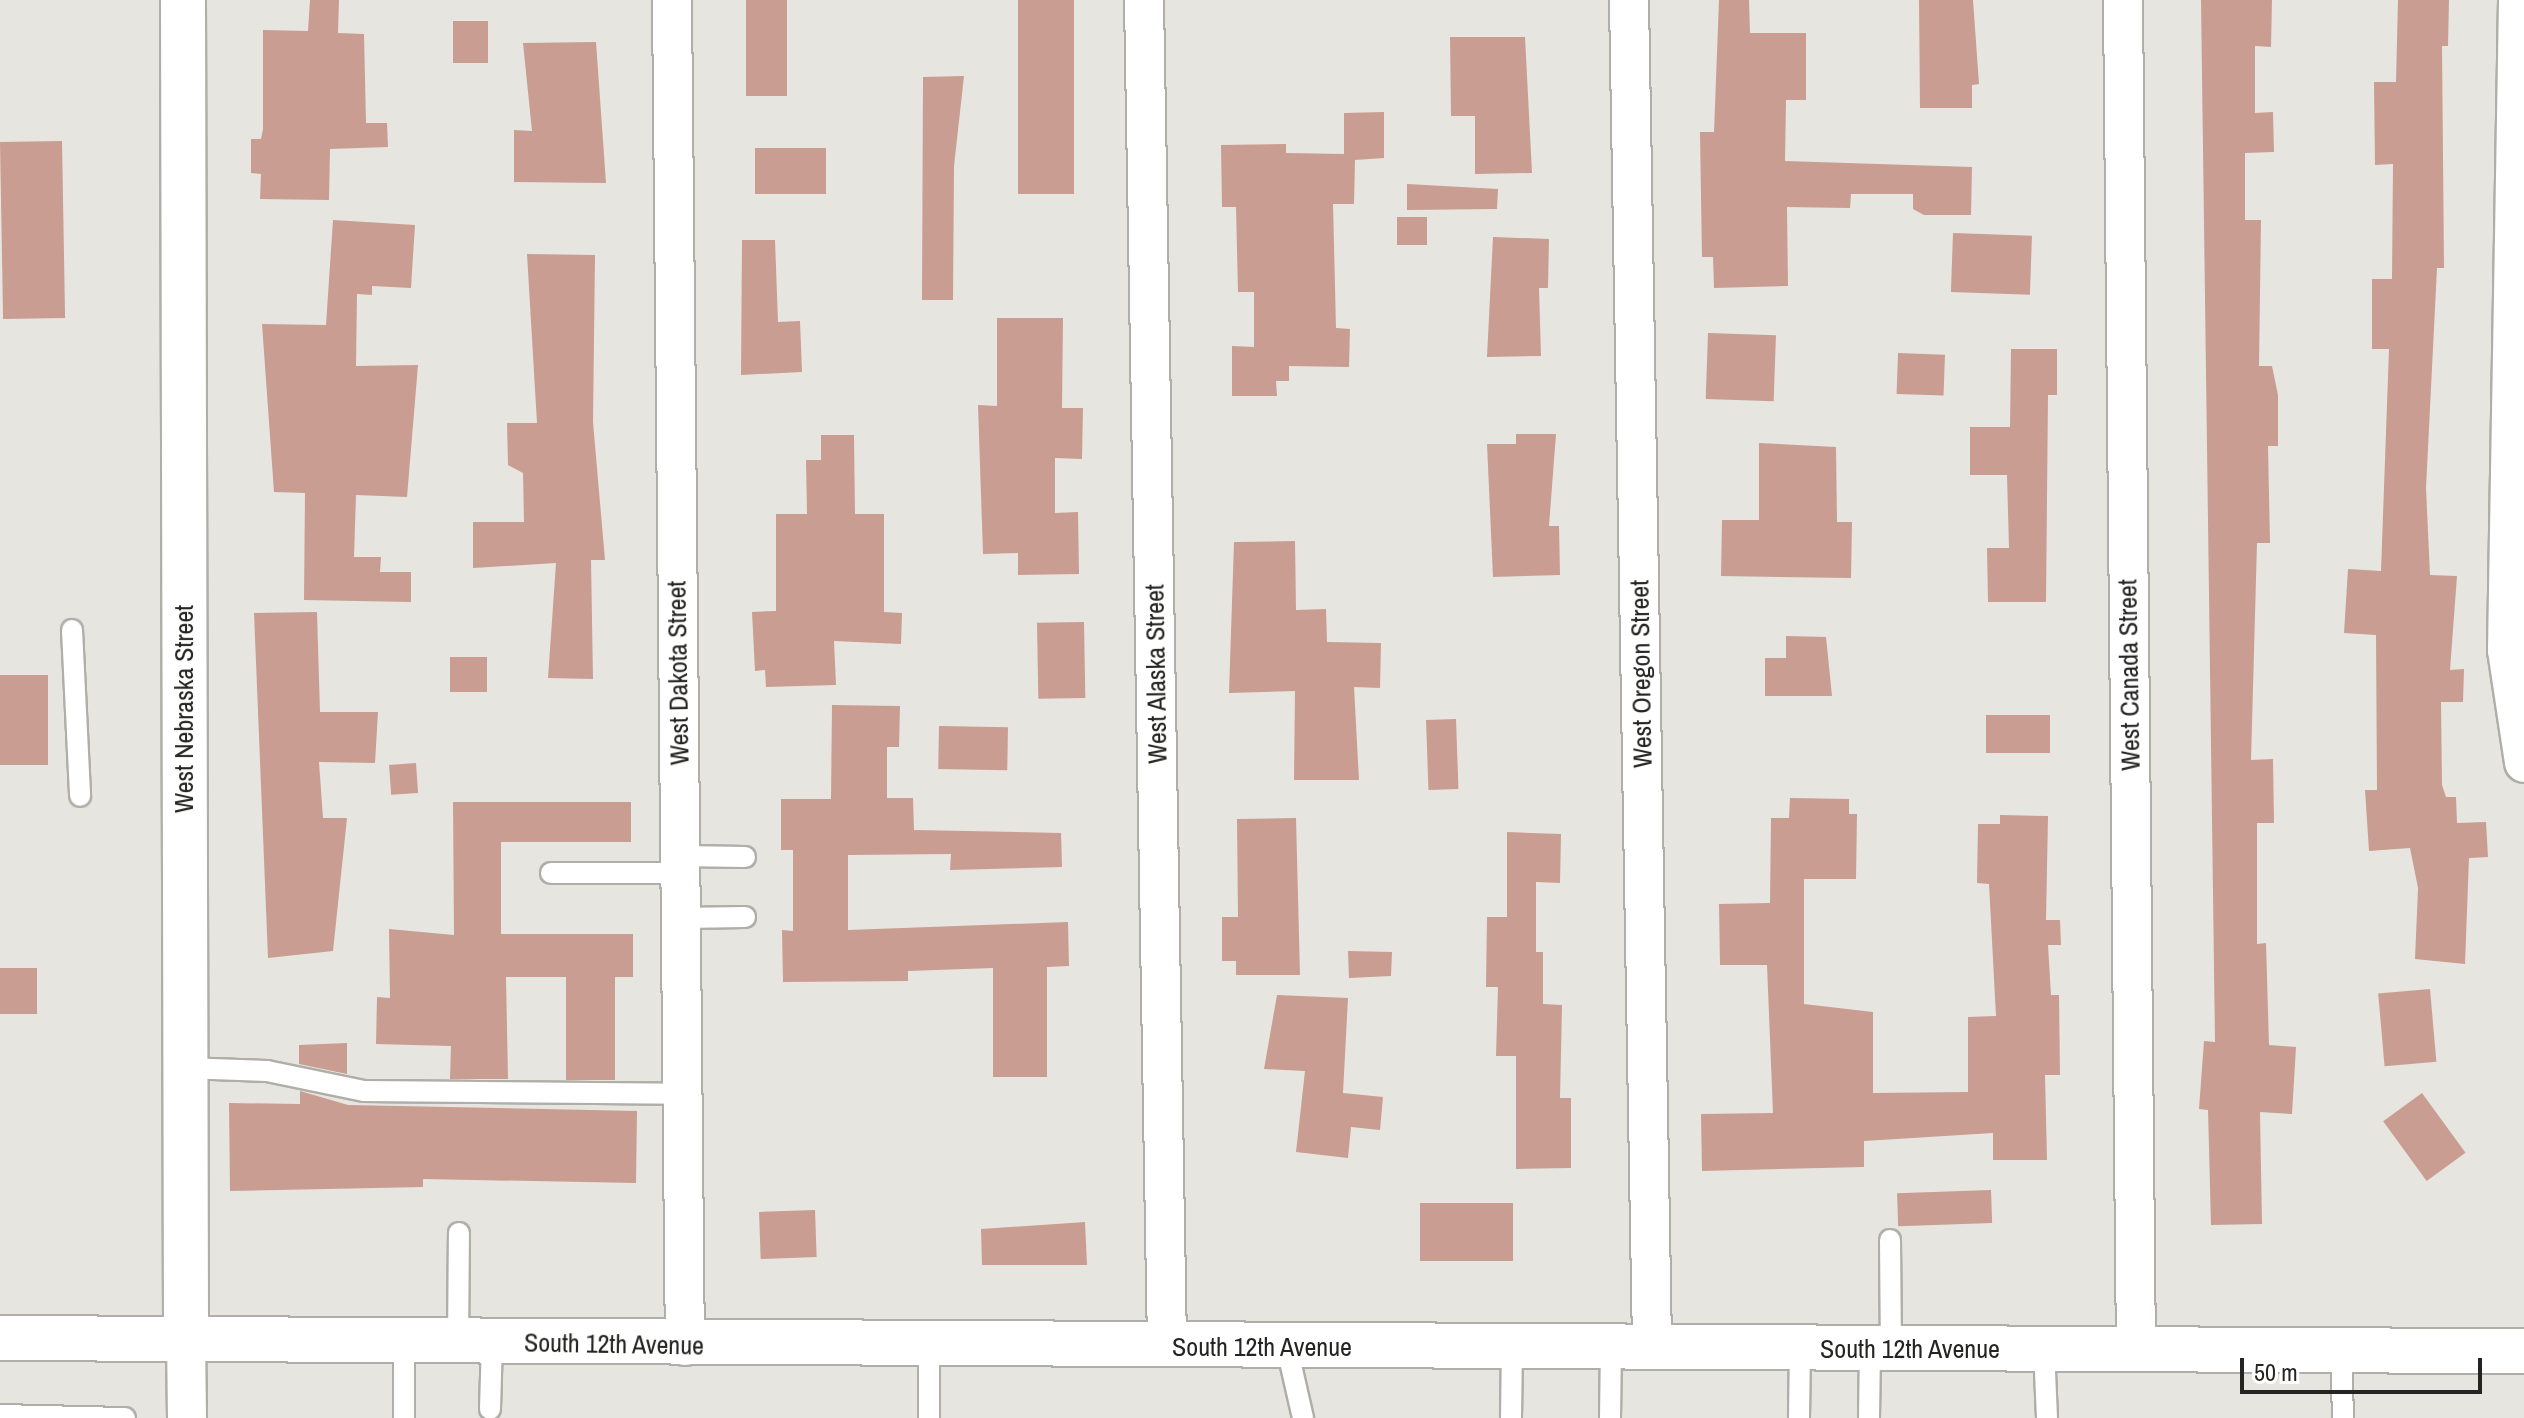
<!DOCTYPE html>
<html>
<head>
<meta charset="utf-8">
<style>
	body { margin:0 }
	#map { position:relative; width:2524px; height:1418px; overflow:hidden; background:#e7e5df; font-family:"Archivo Narrow",sans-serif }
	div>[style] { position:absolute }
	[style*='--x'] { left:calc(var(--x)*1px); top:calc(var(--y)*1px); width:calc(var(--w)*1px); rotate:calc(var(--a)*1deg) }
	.building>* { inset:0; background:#c99d91; transform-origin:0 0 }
	.roads { filter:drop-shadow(2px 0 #b0aea8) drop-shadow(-2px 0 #b0aea8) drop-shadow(0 2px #b0aea8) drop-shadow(0 -2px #b0aea8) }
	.service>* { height:20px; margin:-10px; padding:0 10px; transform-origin:10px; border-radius:10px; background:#fff }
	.minor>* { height:38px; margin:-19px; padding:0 19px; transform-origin:19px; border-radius:19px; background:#fff }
	.tertiary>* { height:44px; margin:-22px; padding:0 22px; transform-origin:22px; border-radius:22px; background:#fff }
	.secondary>* { height:44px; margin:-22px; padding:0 22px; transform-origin:22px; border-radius:22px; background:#fff }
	span { translate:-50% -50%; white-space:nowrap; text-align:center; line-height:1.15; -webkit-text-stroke:7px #fff; paint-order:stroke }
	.street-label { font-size:26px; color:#242422 }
	.scale { position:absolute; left:2240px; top:1358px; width:242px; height:36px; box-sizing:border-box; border:4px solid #242422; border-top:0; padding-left:10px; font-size:24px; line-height:28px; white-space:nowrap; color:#242422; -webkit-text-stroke:6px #fff; paint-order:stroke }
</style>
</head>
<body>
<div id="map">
	<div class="building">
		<i style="clip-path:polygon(310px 0,339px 0,338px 33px,364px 34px,366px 123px,387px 123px,388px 147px,330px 149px,329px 200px,260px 199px,261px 174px,251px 173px,251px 139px,261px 139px,263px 129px,263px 30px,308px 31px)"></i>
		<i style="left:746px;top:0;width:41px;height:96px"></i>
		<i style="left:1018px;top:0;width:56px;height:194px"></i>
		<i style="clip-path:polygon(1719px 0,1749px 0,1750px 33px,1806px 33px,1806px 100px,1786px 100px,1785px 161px,1972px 167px,1971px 215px,1924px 215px,1913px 209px,1913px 194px,1851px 194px,1850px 208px,1787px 207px,1788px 286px,1714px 288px,1713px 257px,1702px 257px,1700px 132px,1714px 132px)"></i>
		<i style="clip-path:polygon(1919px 0,1973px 0,1979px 84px,1972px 85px,1972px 108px,1920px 108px)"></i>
		<i style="clip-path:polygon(2201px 0,2272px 0,2271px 47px,2255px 46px,2255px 113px,2273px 112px,2274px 152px,2245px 153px,2245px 220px,2261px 220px,2259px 366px,2272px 366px,2278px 395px,2278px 446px,2268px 446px,2270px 543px,2257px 543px,2251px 760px,2273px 759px,2274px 823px,2257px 823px,2257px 944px,2266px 943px,2269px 1045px,2296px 1047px,2292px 1114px,2260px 1112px,2262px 1224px,2211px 1225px,2208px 1110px,2199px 1109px,2204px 1041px,2215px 1042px)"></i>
		<i style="clip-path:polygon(2398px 0,2449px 0,2448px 46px,2442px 46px,2444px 268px,2437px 268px,2426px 488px,2430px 575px,2457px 576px,2450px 670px,2464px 669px,2463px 702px,2441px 702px,2442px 785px,2446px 797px,2456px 797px,2457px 823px,2486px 822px,2488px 857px,2469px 858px,2465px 964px,2415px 959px,2418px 888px,2410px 848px,2369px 851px,2365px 790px,2377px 790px,2376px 635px,2344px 633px,2348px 569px,2381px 571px,2389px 349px,2372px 349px,2372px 279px,2392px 279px,2393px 164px,2375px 165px,2374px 82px,2396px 82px)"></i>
		<i style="left:453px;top:21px;width:35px;height:42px"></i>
		<i style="clip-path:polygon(1450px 37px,1525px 37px,1532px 173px,1475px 174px,1475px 116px,1451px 116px)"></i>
		<i style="clip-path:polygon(596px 42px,606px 183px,514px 182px,514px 130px,532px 131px,523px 43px)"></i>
		<i style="clip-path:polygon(964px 76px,954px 166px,953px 300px,922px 300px,923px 77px)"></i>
		<i style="clip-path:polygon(1384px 112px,1384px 158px,1355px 160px,1354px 204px,1333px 204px,1336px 328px,1350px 329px,1349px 367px,1289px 366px,1289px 381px,1276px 381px,1277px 396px,1232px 396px,1232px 346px,1254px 347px,1254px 292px,1238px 292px,1236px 207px,1222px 207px,1221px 145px,1286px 144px,1286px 153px,1344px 154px,1344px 113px)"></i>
		<i style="left:62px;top:141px;width:177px;height:62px;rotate:89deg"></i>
		<i style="left:755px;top:148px;width:71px;height:46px"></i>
		<i style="clip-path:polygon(1407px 184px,1498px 189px,1497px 209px,1407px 210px)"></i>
		<i style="left:1427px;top:217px;width:28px;height:30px;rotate:90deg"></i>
		<i style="clip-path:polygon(333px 220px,415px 225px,411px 288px,372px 286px,372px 295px,357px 294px,356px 366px,418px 365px,407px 497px,356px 495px,354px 557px,381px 557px,380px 572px,411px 572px,411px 602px,304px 600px,305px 493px,274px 492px,262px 324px,326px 325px)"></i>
		<i style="left:1953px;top:233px;width:79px;height:59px;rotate:2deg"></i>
		<i style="clip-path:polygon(1493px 237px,1549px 239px,1548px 288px,1539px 288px,1541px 356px,1487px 357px)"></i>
		<i style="clip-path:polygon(742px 240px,775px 240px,778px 322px,800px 321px,802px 372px,741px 375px)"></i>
		<i style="clip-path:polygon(527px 254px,595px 255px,593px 422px,605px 560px,591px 560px,593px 679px,548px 678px,556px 563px,473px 568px,473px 522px,524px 522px,523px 473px,508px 465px,507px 423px,537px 423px)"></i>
		<i style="clip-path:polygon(997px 318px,1063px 318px,1062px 408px,1083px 408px,1082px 459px,1055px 458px,1055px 513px,1078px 512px,1079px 574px,1018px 575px,1018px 553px,983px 554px,978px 405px,997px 406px)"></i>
		<i style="left:1708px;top:333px;width:68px;height:66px;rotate:2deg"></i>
		<i style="clip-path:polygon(2011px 349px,2057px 349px,2057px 395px,2048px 395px,2046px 602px,1988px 602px,1987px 548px,2009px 548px,2007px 475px,1970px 475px,1970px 427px,2010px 427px)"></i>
		<i style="left:1898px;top:353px;width:47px;height:41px;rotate:2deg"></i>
		<i style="clip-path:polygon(1516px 434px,1556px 434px,1549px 526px,1559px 526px,1560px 575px,1493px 577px,1487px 444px,1516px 444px)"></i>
		<i style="clip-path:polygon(821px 435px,854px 435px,855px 514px,884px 514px,884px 612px,902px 613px,901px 644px,834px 641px,836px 685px,766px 687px,765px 670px,755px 671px,752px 612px,776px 611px,776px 514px,807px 514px,806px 460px,821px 460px)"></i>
		<i style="clip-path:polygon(1759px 443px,1836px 447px,1837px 522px,1852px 522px,1851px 578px,1721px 576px,1722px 520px,1759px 520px)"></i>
		<i style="clip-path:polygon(1295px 541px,1296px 610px,1326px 609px,1327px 642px,1381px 643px,1380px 688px,1354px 687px,1359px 780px,1294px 780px,1295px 691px,1229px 693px,1234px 542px)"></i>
		<i style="clip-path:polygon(317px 612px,320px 712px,378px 712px,375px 763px,319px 762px,323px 818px,347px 818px,333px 951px,268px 958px,254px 613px)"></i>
		<i style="left:1084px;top:622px;width:76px;height:47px;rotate:89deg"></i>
		<i style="clip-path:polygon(1786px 636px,1826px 637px,1832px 696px,1765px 696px,1765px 658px,1786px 658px)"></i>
		<i style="left:450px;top:657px;width:37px;height:35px"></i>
		<i style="left:0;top:675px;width:48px;height:90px"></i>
		<i style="clip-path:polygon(832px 705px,900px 706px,899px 747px,887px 747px,887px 798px,913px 798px,914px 830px,1061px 833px,1062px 867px,950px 870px,951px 854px,848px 855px,848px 930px,1068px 922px,1069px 966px,1047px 967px,1047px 1077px,993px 1077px,993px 968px,908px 971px,908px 981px,783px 982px,782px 930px,793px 931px,793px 850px,781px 850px,781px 799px,831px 799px)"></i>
		<i style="left:1986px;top:715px;width:64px;height:38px"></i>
		<i style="left:1456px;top:719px;width:70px;height:30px;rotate:88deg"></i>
		<i style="left:939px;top:726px;width:69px;height:43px;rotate:1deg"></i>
		<i style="left:416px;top:763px;width:30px;height:27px;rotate:86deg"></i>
		<i style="clip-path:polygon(1790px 798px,1849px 799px,1849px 814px,1857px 814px,1856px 879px,1804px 879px,1804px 1004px,1873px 1012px,1873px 1093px,1968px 1092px,1968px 1017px,1996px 1016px,1989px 884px,1977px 883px,1978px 824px,2000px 824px,2000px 815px,2048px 816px,2046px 920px,2060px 920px,2061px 945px,2048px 945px,2051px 995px,2059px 995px,2060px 1075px,2045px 1075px,2047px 1160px,1993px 1160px,1993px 1133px,1864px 1141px,1864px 1167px,1702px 1171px,1701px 1114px,1773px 1113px,1767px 965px,1720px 965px,1719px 904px,1770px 903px,1771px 818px,1789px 818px)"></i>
		<i style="clip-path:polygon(453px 802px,631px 802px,631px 842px,501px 842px,501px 934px,633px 934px,633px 977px,615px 977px,615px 1080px,566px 1080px,566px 977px,506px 977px,508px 1079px,450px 1079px,451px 1046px,376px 1044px,377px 997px,390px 998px,389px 929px,454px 935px)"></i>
		<i style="clip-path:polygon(1296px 818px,1300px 975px,1236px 975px,1236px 961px,1222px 961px,1222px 917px,1238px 917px,1237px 819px)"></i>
		<i style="clip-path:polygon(1507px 832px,1561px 834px,1560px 883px,1536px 882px,1536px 952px,1543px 952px,1543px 1004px,1562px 1005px,1560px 1098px,1571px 1098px,1571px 1168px,1516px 1169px,1516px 1056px,1496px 1056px,1498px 987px,1486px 987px,1487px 917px,1507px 917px)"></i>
		<i style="clip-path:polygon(1348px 951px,1392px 952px,1391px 976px,1349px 978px)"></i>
		<i style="left:0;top:968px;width:37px;height:46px"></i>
		<i style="left:2430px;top:989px;width:73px;height:52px;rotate:85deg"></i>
		<i style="clip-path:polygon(1277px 995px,1348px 998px,1343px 1093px,1383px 1097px,1380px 1130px,1351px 1127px,1348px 1158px,1296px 1152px,1305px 1071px,1264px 1069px)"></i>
		<i style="clip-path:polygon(347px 1043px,347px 1074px,299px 1064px,299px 1045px)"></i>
		<i style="clip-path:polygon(300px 1091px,348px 1105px,637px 1111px,636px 1183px,423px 1179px,423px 1187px,230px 1191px,229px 1103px,300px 1104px)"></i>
		<i style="left:2422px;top:1093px;width:74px;height:48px;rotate:54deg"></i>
		<i style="left:1991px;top:1190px;width:33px;height:94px;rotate:88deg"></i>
		<i style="left:1420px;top:1203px;width:93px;height:58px"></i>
		<i style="left:815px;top:1210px;width:47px;height:56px;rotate:88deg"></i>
		<i style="clip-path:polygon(1085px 1222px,1087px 1265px,982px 1265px,981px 1229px)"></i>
	</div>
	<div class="roads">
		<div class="service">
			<i style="--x:72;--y:630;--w:166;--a:87.2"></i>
			<i style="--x:680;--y:856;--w:65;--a:0.9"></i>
			<i style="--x:551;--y:873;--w:129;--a:0"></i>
			<i style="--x:681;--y:918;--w:64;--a:-0.9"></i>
			<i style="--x:185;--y:1068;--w:82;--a:2.1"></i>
			<i style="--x:267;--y:1071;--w:99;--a:11.7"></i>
			<i style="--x:364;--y:1091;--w:318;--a:0.5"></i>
			<i style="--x:1890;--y:1240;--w:109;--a:89.5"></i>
			<i style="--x:404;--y:1341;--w:77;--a:90"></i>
			<i style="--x:458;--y:1342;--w:109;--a:-89.5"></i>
			<i style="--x:929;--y:1347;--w:71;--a:90"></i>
			<i style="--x:1287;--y:1348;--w:72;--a:77.1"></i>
			<i style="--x:2044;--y:1349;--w:69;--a:87.5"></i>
			<i style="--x:2341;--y:1350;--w:68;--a:88.3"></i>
			<i style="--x:490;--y:1409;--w:66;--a:-88.3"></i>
			<i style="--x:0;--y:1415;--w:125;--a:1.4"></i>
			<i style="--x:1511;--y:1418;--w:70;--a:-89.2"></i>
			<i style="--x:1610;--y:1418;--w:70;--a:-89.2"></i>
			<i style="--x:1799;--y:1418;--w:69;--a:-89.2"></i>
			<i style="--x:1869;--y:1418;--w:69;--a:-89.2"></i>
		</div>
		<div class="minor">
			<i style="--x:672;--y:0;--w:1346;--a:89.45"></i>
			<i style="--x:1144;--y:0;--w:1347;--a:89.02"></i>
			<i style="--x:1629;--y:0;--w:1349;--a:89.02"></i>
			<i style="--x:2123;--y:0;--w:1350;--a:89.45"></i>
			<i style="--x:2518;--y:0;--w:650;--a:90.97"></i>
			<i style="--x:2507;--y:650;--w:114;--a:81.4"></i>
			<i style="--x:186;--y:1337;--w:81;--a:89.3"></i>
		</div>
		<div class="tertiary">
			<i style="--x:183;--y:0;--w:1337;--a:89.87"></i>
		</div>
		<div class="secondary">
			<i style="--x:0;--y:1338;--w:2524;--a:0.3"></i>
		</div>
	</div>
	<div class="street-label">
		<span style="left:678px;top:673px;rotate:-91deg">West Dakota Street</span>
		<span style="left:1156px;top:674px;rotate:-91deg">West Alaska Street</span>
		<span style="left:1641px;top:674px;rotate:-91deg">West Oregon Street</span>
		<span style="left:2129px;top:675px;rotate:-91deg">West Canada Street</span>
		<span style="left:184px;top:709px;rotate:-90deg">West Nebraska Street</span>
		<span style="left:614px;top:1344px;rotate:1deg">South 12th Avenue</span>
		<span style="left:1262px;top:1347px">South 12th Avenue</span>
		<span style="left:1910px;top:1349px">South 12th Avenue</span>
	</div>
	<div class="scale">50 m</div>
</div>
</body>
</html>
